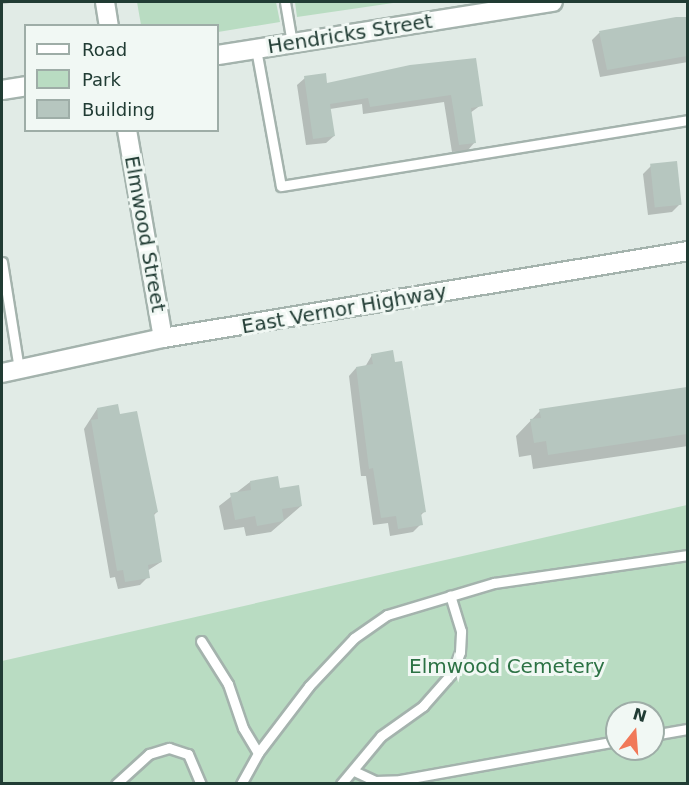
<!DOCTYPE html>
<html>
<head>
<meta charset="utf-8">
<style>
	body { margin:0 }
	#map { position:relative; width:689px; height:785px; overflow:hidden; background:#e1ebe6; font-family:"DejaVu Sans",sans-serif }
	div>[style] { position:absolute }
	[style*='--x'] { left:calc(var(--x)*1px); top:calc(var(--y)*1px); width:calc(var(--w)*1px); rotate:calc(var(--a)*1deg) }
	.green>* { inset:0; background:#b9dcc2 }
	.shadow>* { inset:0; background:#0003 }
	.building>* { inset:0; background:#b6c6bf; transform-origin:0 0 }
	.roads { filter:drop-shadow(2px 0 #a4b3ad) drop-shadow(-2px 0 #a4b3ad) drop-shadow(0 2px #a4b3ad) drop-shadow(0 -2px #a4b3ad) }
	.service>* { height:9px; margin:-4.5px; padding:0 4.5px; transform-origin:4.5px; border-radius:4.5px; background:#fff }
	.minor>* { height:18px; margin:-9px; padding:0 9px; transform-origin:9px; border-radius:9px; background:#fff }
	.tertiary>* { height:18px; margin:-9px; padding:0 9px; transform-origin:9px; border-radius:9px; background:#fff }
	span { translate:-50% -50%; white-space:nowrap; text-align:center; line-height:1.15; -webkit-text-stroke:6px #f1f8f4; paint-order:stroke }
	.street-label { font-size:20px; color:#213c34 }
	.park-label { font-size:20px; color:#2c7244 }
	.frame { position:absolute; inset:0; border:3px solid #213c34; pointer-events:none }
	.legend { position:absolute; left:24px; top:24px; width:195px; height:108px; box-sizing:border-box; background:#f1f8f4; border:2px solid #9eada7; margin:0; padding:8px 10px; list-style:none; font-size:18px; color:#213c34 }
	.legend li { display:flex; align-items:center; gap:12px; height:30px }
	.legend b { width:30px; border:2px solid #9eada7 }
	.north { position:absolute; left:605px; top:701px; width:60px; height:60px; box-sizing:border-box; background:#f1f8f4; border:2px solid #9eada7; border-radius:50%; rotate:17deg; font-size:16px; font-weight:700; line-height:24px; text-align:center; color:#213c34 }
	.north::after { content:''; display:block; margin:auto; width:21px; height:27px; background:#f17959; clip-path:polygon(50% 0,100% 100%,50% 72%,0 100%) }
</style>
</head>
<body>
<div id="map">
	<div class="green">
		<i style="clip-path:polygon(137px 2px,276px 2px,280px 22px,218px 32px,218px 26px,141px 25px)"></i>
		<i style="clip-path:polygon(295px 2px,400px 2px,297px 17px)"></i>
		<i style="clip-path:polygon(evenodd,687px 505px,687px 783px,2px 783px,2px 661px,687px 505px,617px 713px,653px 713px,653px 749px,617px 749px,617px 713px)"></i>
	</div>
	<div class="shadow">
		<i style="clip-path:polygon(2px 2px,18px 2px,2px 4px)"></i>
		<i style="clip-path:polygon(688px 17px,688px 62px,600px 77px,592px 40px,599px 33px)"></i>
		<i style="clip-path:polygon(411px 66px,481px 105px,470px 113px,475px 142px,468px 150px,452px 152px,444px 102px,363px 114px,362px 104px,330px 109px,334px 136px,326px 143px,306px 145px,297px 85px,305px 78px,326px 85px)"></i>
		<i style="clip-path:polygon(651px 166px,680px 204px,672px 212px,648px 215px,643px 174px)"></i>
		<i style="clip-path:polygon(372px 355px,425px 511px,420px 516px,421px 524px,413px 532px,390px 536px,388px 523px,373px 525px,366px 476px,361px 476px,349px 376px,356px 368px,365px 367px)"></i>
		<i style="clip-path:polygon(688px 389px,688px 446px,533px 469px,531px 455px,519px 457px,516px 436px,540px 411px)"></i>
		<i style="clip-path:polygon(97px 409px,119px 416px,157px 512px,153px 516px,161px 562px,147px 571px,148px 577px,140px 585px,118px 589px,115px 577px,110px 578px,84px 429px)"></i>
		<i style="clip-path:polygon(250px 482px,279px 490px,301px 506px,271px 532px,246px 536px,244px 527px,224px 530px,219px 506px)"></i>
	</div>
	<div class="building">
		<i style="clip-path:polygon(676px 17px,687px 17px,687px 56px,607px 70px,599px 31px)"></i>
		<i style="clip-path:polygon(476px 58px,483px 106px,471px 108px,476px 143px,459px 145px,451px 95px,370px 107px,368px 98px,330px 104px,335px 136px,313px 139px,304px 76px,326px 73px,327px 83px,410px 65px)"></i>
		<i style="left:677px;top:161px;width:44px;height:27px;rotate:84deg"></i>
		<i style="clip-path:polygon(393px 350px,395px 362px,402px 361px,426px 512px,421px 513px,423px 525px,398px 529px,396px 516px,381px 518px,373px 468px,369px 469px,356px 367px,373px 364px,371px 354px)"></i>
		<i style="clip-path:polygon(687px 387px,687px 434px,548px 455px,546px 441px,534px 443px,530px 419px,541px 418px,539px 409px)"></i>
		<i style="clip-path:polygon(118px 404px,120px 414px,137px 411px,158px 512px,154px 513px,162px 562px,148px 565px,150px 578px,125px 582px,123px 570px,117px 571px,91px 420px,98px 419px,97px 408px)"></i>
		<i style="clip-path:polygon(278px 476px,280px 488px,299px 485px,302px 506px,282px 509px,284px 521px,257px 526px,255px 516px,235px 520px,230px 493px,251px 490px,250px 481px)"></i>
	</div>
	<div class="roads">
		<div class="service">
			<i style="--x:285;--y:2;--w:42;--a:80.3"></i>
			<i style="--x:256;--y:49;--w:139;--a:79.7"></i>
			<i style="--x:281;--y:186;--w:412;--a:-9.2"></i>
			<i style="--x:2;--y:262;--w:108;--a:81"></i>
			<i style="--x:201;--y:641;--w:51;--a:57.9"></i>
			<i style="--x:228;--y:684;--w:46;--a:71.2"></i>
			<i style="--x:243;--y:728;--w:29;--a:59"></i>
			<i style="--x:653;--y:735;--w:36;--a:-10"></i>
			<i style="--x:354;--y:771;--w:23;--a:25"></i>
			<i style="--x:375;--y:781;--w:25;--a:-2"></i>
			<i style="--x:400;--y:780;--w:220;--a:-10.2"></i>
			<i style="--x:116;--y:784;--w:45;--a:-42.3"></i>
			<i style="--x:149;--y:754;--w:21;--a:-17"></i>
			<i style="--x:169;--y:748;--w:20;--a:18"></i>
			<i style="--x:188;--y:754;--w:33;--a:67"></i>
			<i style="--x:241;--y:784;--w:35;--a:-61"></i>
			<i style="--x:258;--y:753;--w:84;--a:-52.7"></i>
			<i style="--x:309;--y:686;--w:66;--a:-46.8"></i>
			<i style="--x:354;--y:638;--w:40;--a:-34.9"></i>
			<i style="--x:387;--y:615;--w:112;--a:-16.7"></i>
			<i style="--x:494;--y:583;--w:196;--a:-8.2"></i>
			<i style="--x:341;--y:784;--w:62;--a:-50.2"></i>
			<i style="--x:381;--y:736;--w:52;--a:-35.5"></i>
			<i style="--x:423;--y:706;--w:44;--a:-48.7"></i>
			<i style="--x:452;--y:673;--w:22;--a:-69"></i>
			<i style="--x:460;--y:652;--w:21;--a:-87"></i>
			<i style="--x:461;--y:631;--w:37;--a:-107"></i>
		</div>
		<div class="minor">
			<i style="--x:105;--y:2;--w:24;--a:81"></i>
			<i style="--x:218;--y:55;--w:339;--a:-9"></i>
			<i style="--x:2;--y:90;--w:24;--a:-9"></i>
			<i style="--x:127;--y:130;--w:211;--a:80.2"></i>
		</div>
		<div class="tertiary">
			<i style="--x:2;--y:373;--w:165;--a:-12.3"></i>
			<i style="--x:163;--y:338;--w:532;--a:-9.41"></i>
		</div>
	</div>
	<div class="street-label">
		<span style="left:350px;top:34px;rotate:-9deg">Hendricks Street</span>
		<span style="left:145px;top:234px;rotate:80deg">Elmwood Street</span>
		<span style="left:344px;top:309px;rotate:-10deg">East Vernor Highway</span>
	</div>
	<div class="park-label">
		<span style="left:507px;top:666px">Elmwood Cemetery</span>
	</div>
	<div class="frame"></div>
	<ul class="legend">
	<li><b style="height:8px;background:#fff"></b>Road</li>
	<li><b style="height:16px;background:#b9dcc2"></b>Park</li>
	<li><b style="height:16px;background:#b6c6bf"></b>Building</li>
	</ul>
	<div class="north">N</div>
</div>
</body>
</html>
